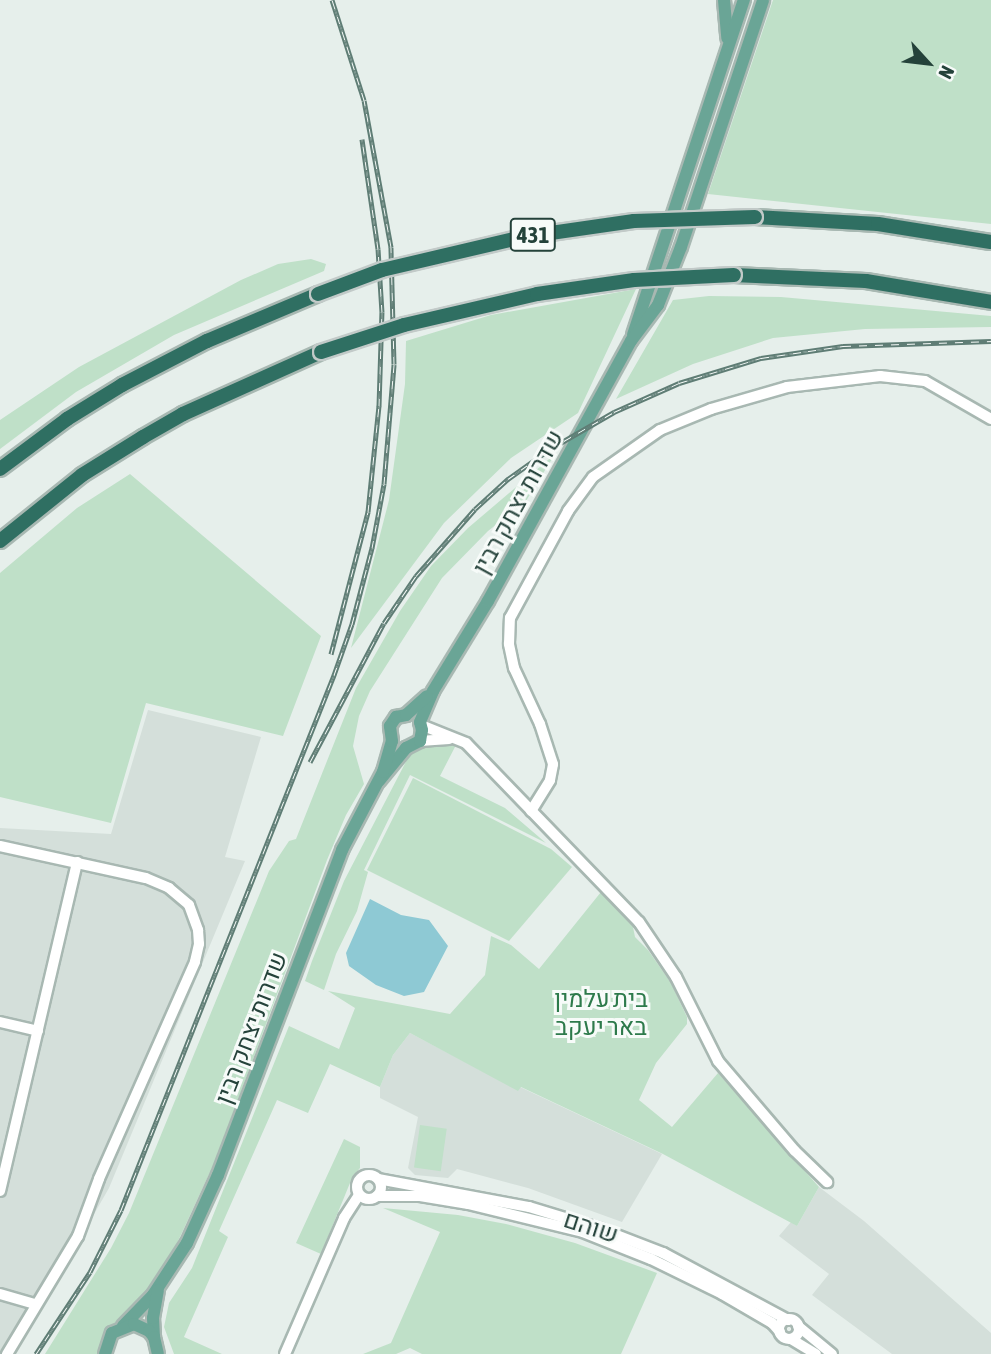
<!DOCTYPE html>
<html>
<head>
<meta charset="utf-8">
<style>
	body { margin:0 }
	#map { position:relative; width:991px; height:1354px; overflow:hidden; background:#e6efeb; font-family:"Asap Condensed",Heebo,sans-serif }
	div>[style] { position:absolute }
	[style*='--x'] { left:calc(var(--x)*1px); top:calc(var(--y)*1px); width:calc(var(--w)*1px); rotate:calc(var(--a)*1deg) }
	.built>* { inset:0; background:#d4dfda }
	.green>* { inset:0; background:#bfe0c8; transform-origin:0 0 }
	.water>* { inset:0; background:#8ec9d4 }
	.roads { filter:drop-shadow(2px 0 #a8b8b2) drop-shadow(-2px 0 #a8b8b2) drop-shadow(0 2px #a8b8b2) drop-shadow(0 -2px #a8b8b2) }
	.minor>* { height:10px; margin:-5px; padding:0 5px; transform-origin:5px; border-radius:5px; background:#fff }
	.minor>.ring { margin:-5px; padding:0; box-sizing:content-box; background:none; border:10px solid #fff; border-radius:50% }
	.major>* { height:12px; margin:-6px; padding:0 6px; transform-origin:6px; border-radius:6px; background:#6aa596 }
	.highway>* { height:14px; margin:-7px; padding:0 7px; transform-origin:7px; border-radius:7px; background:#2f6f62 }
	.rail>* { height:5px; margin-top:-2.5px; transform-origin:0; background:repeating-linear-gradient(90deg,#f7fbf9 0 8px,#5f7d75 0 16px); box-sizing:border-box; border-block:2px solid #5f7d75 }
	.bridges { filter:drop-shadow(2px 0 #c2cac8) drop-shadow(-2px 0 #c2cac8) drop-shadow(0 2px #c2cac8) drop-shadow(0 -2px #c2cac8) }
	.highway-bridge>* { height:14px; margin:-7px; padding:0 7px; transform-origin:7px; border-radius:7px; background:#2f6f62 }
	span { translate:-50% -50%; white-space:nowrap; text-align:center; line-height:1.15; -webkit-text-stroke:6px #f7fbf9; paint-order:stroke }
	.shield-label span { padding:2px 5px; background:#f7fbf9; border:2px solid; border-radius:5px; -webkit-text-stroke-width:0 }
	.shield-label { font-size:23px; color:#24423a; font-weight:700 }
	.street-label { font-size:24px; color:#24423a }
	.park-label { font-size:24px; color:#2d7a4b }
	.north { position:absolute; left:893px; top:28px; width:70px; height:70px; -webkit-text-stroke:5px #f7fbf9; paint-order:stroke; rotate:117deg; font-size:19px; font-weight:700; line-height:28px; text-align:center; color:#24423a }
	.north::after { content:''; display:block; margin:auto; width:24px; height:32px; background:#24423a; clip-path:polygon(50% 0,100% 100%,50% 72%,0 100%) }
</style>
</head>
<body>
<div id="map">
	<div class="built">
		<i style="clip-path:polygon(148px 710px,261px 737px,225px 857px,245px 861px,109px 1188px,14px 1354px,0 1354px,0 828px,111px 834px)"></i>
		<i style="clip-path:polygon(410px 1033px,518px 1090px,520px 1087px,662px 1154px,622px 1222px,528px 1188px,457px 1169px,448px 1178px,415px 1175px,408px 1168px,418px 1117px,380px 1098px,380px 1087px,393px 1055px)"></i>
		<i style="clip-path:polygon(819px 1187px,864px 1221px,991px 1333px,991px 1354px,892px 1354px,812px 1295px,829px 1274px,779px 1236px,791px 1222px,797px 1226px)"></i>
	</div>
	<div class="green">
		<i style="clip-path:polygon(773px 0,991px 0,991px 224px,708px 194px)"></i>
		<i style="clip-path:polygon(311px 259px,326px 264px,324px 271px,174px 335px,76px 392px,0 449px,0 420px,79px 367px,241px 280px,278px 264px)"></i>
		<i style="clip-path:polygon(636px 289px,578px 413px,511px 458px,444px 523px,351px 648px,389px 500px,405px 384px,406px 341px,491px 315px)"></i>
		<i style="clip-path:polygon(709px 296px,781px 297px,991px 316px,991px 327px,865px 329px,773px 338px,693px 364px,616px 399px,673px 300px)"></i>
		<i style="clip-path:polygon(555px 454px,526px 501px,488px 531px,442px 578px,370px 691px,359px 716px,353px 746px,364px 784px,346px 815px,327px 860px,216px 1159px,161px 1278px,136px 1310px,111px 1327px,101px 1354px,45px 1354px,111px 1248px,129px 1213px,269px 871px,289px 841px,296px 839px,356px 688px,400px 611px,431px 566px,468px 528px)"></i>
		<i style="clip-path:polygon(130px 474px,321px 636px,283px 736px,146px 703px,111px 823px,0 797px,0 573px,77px 508px)"></i>
		<i style="clip-path:polygon(426px 723px,456px 745px,440px 776px,505px 808px,546px 843px,410px 775px,364px 870px,368px 872px,357px 911px,336px 954px,324px 990px,305px 981px,312px 961px,344px 881px)"></i>
		<i style="clip-path:polygon(413px 778px,551px 849px,572px 867px,509px 941px,367px 870px)"></i>
		<i style="clip-path:polygon(601px 892px,632px 922px,635px 937px,648px 950px,671px 983px,687px 1017px,687px 1024px,656px 1063px,639px 1100px,672px 1127px,718px 1073px,819px 1187px,797px 1226px,663px 1154px,521px 1087px,518px 1091px,410px 1033px,393px 1055px,380px 1087px,330px 1064px,308px 1113px,277px 1100px,219px 1231px,228px 1237px,184px 1337px,222px 1354px,174px 1354px,164px 1327px,169px 1303px,192px 1268px,289px 1026px,339px 1049px,355px 1008px,328px 991px,450px 1014px,485px 975px,491px 936px,511px 945px,539px 969px)"></i>
		<i style="left:420px;top:1125px;width:27px;height:43px;rotate:8deg"></i>
		<i style="clip-path:polygon(344px 1139px,360px 1147px,360px 1168px,352px 1178px,321px 1254px,296px 1243px)"></i>
		<i style="clip-path:polygon(383px 1208px,458px 1215px,506px 1224px,575px 1243px,657px 1273px,621px 1354px,422px 1354px,410px 1348px,396px 1354px,363px 1354px,391px 1343px,440px 1232px)"></i>
	</div>
	<div class="water">
		<i style="clip-path:polygon(370px 899px,401px 915px,429px 920px,448px 946px,424px 992px,404px 996px,376px 985px,349px 966px,346px 953px)"></i>
	</div>
	<div class="roads">
		<div class="minor">
			<i style="--x:421;--y:725;--w:48;--a:21.8"></i>
			<i style="--x:466;--y:743;--w:249;--a:46"></i>
			<i style="--x:639;--y:922;--w:66;--a:56.1"></i>
			<i style="--x:676;--y:977;--w:94;--a:63.4"></i>
			<i style="--x:718;--y:1061;--w:118;--a:49.5"></i>
			<i style="--x:795;--y:1151;--w:45;--a:44.1"></i>
			<i style="--x:420;--y:741;--w:29;--a:-4"></i>
			<i style="--x:531;--y:811;--w:36;--a:-58"></i>
			<i style="--x:550;--y:780;--w:16;--a:-79"></i>
			<i style="--x:553;--y:764;--w:42;--a:-108"></i>
			<i style="--x:540;--y:724;--w:62;--a:-114.9"></i>
			<i style="--x:514;--y:668;--w:25;--a:-102"></i>
			<i style="--x:509;--y:644;--w:26;--a:-88"></i>
			<i style="--x:510;--y:618;--w:122;--a:-61.5"></i>
			<i style="--x:568;--y:511;--w:42;--a:-53.7"></i>
			<i style="--x:593;--y:477;--w:82;--a:-35"></i>
			<i style="--x:660;--y:430;--w:55;--a:-22.4"></i>
			<i style="--x:711;--y:409;--w:79;--a:-16.1"></i>
			<i style="--x:787;--y:387;--w:94;--a:-6.7"></i>
			<i style="--x:880;--y:376;--w:45;--a:6.3"></i>
			<i style="--x:925;--y:381;--w:76;--a:29.9"></i>
			<i style="--x:0;--y:846;--w:149;--a:12.4"></i>
			<i style="--x:146;--y:878;--w:25;--a:23"></i>
			<i style="--x:169;--y:888;--w:26;--a:40"></i>
			<i style="--x:189;--y:905;--w:27;--a:70"></i>
			<i style="--x:198;--y:930;--w:14;--a:86"></i>
			<i style="--x:199;--y:944;--w:18;--a:103"></i>
			<i style="--x:195;--y:962;--w:237;--a:113.9"></i>
			<i style="--x:99;--y:1179;--w:61;--a:110.2"></i>
			<i style="--x:78;--y:1236;--w:138;--a:121"></i>
			<i style="--x:0;--y:1022;--w:39;--a:13"></i>
			<i class="ring" style="left:357px;top:1175px;width:14px;height:14px"></i>
			<i style="--x:378;--y:1179;--w:154;--a:10.5"></i>
			<i style="--x:529;--y:1207;--w:72;--a:16.9"></i>
			<i style="--x:598;--y:1228;--w:70;--a:21"></i>
			<i style="--x:663;--y:1253;--w:142;--a:28.2"></i>
			<i style="--x:0;--y:1191;--w:338;--a:-76.8"></i>
			<i style="--x:377;--y:1196;--w:43;--a:0"></i>
			<i style="--x:420;--y:1196;--w:49;--a:9.5"></i>
			<i style="--x:468;--y:1204;--w:118;--a:13.7"></i>
			<i style="--x:583;--y:1232;--w:73;--a:21.7"></i>
			<i style="--x:651;--y:1259;--w:79;--a:26.2"></i>
			<i style="--x:722;--y:1294;--w:58;--a:30.1"></i>
			<i style="--x:772;--y:1323;--w:12;--a:48"></i>
			<i style="--x:0;--y:1294;--w:37;--a:16"></i>
			<i class="ring" style="left:779px;top:1319px;width:10px;height:10px"></i>
			<i style="--x:798;--y:1326;--w:44;--a:39.5"></i>
			<i style="--x:791;--y:1339;--w:29;--a:31"></i>
			<i style="--x:285;--y:1354;--w:148;--a:-66.5"></i>
			<i style="--x:344;--y:1218;--w:27;--a:-57"></i>
		</div>
		<div class="major">
			<i style="--x:724;--y:0;--w:38;--a:85"></i>
			<i style="--x:633;--y:335;--w:353;--a:-71.7"></i>
			<i style="--x:379;--y:781;--w:43;--a:-50.7"></i>
			<i style="--x:406;--y:748;--w:16;--a:-27"></i>
			<i style="--x:420;--y:741;--w:11;--a:-80"></i>
			<i style="--x:422;--y:730;--w:8;--a:-104"></i>
			<i style="--x:420;--y:722;--w:34;--a:-67"></i>
			<i style="--x:433;--y:691;--w:105;--a:-58.6"></i>
			<i style="--x:488;--y:601;--w:297;--a:-61.2"></i>
			<i style="--x:631;--y:341;--w:45;--a:-53.1"></i>
			<i style="--x:658;--y:305;--w:62;--a:-68.4"></i>
			<i style="--x:681;--y:247;--w:260;--a:-71.6"></i>
			<i style="--x:123;--y:1326;--w:43;--a:-45.9"></i>
			<i style="--x:153;--y:1295;--w:62;--a:-56.8"></i>
			<i style="--x:187;--y:1243;--w:75;--a:-65.5"></i>
			<i style="--x:218;--y:1175;--w:348;--a:-69.1"></i>
			<i style="--x:342;--y:850;--w:88;--a:-62.3"></i>
			<i style="--x:383;--y:772;--w:32;--a:-74"></i>
			<i style="--x:392;--y:741;--w:15;--a:-98"></i>
			<i style="--x:390;--y:726;--w:11;--a:-56"></i>
			<i style="--x:396;--y:717;--w:10;--a:-11"></i>
			<i style="--x:406;--y:715;--w:28;--a:-42"></i>
			<i style="--x:154;--y:1337;--w:19;--a:-93"></i>
			<i style="--x:153;--y:1318;--w:28;--a:-80"></i>
			<i style="--x:105;--y:1354;--w:22;--a:-72"></i>
			<i style="--x:112;--y:1333;--w:24;--a:-22"></i>
			<i style="--x:134;--y:1324;--w:17;--a:25"></i>
			<i style="--x:149;--y:1331;--w:8;--a:50"></i>
			<i style="--x:154;--y:1337;--w:17;--a:77"></i>
		</div>
		<div class="highway">
			<i style="--x:755;--y:217;--w:123;--a:3.3"></i>
			<i style="--x:878;--y:224;--w:114;--a:9.1"></i>
			<i style="--x:734;--y:275;--w:132;--a:2.6"></i>
			<i style="--x:866;--y:281;--w:127;--a:9.5"></i>
			<i style="--x:0;--y:469;--w:84;--a:-36.7"></i>
			<i style="--x:67;--y:419;--w:65;--a:-31.7"></i>
			<i style="--x:122;--y:385;--w:96;--a:-27.4"></i>
			<i style="--x:207;--y:341;--w:121;--a:-22.9"></i>
			<i style="--x:0;--y:541;--w:105;--a:-38.8"></i>
			<i style="--x:82;--y:475;--w:72;--a:-31.9"></i>
			<i style="--x:143;--y:437;--w:46;--a:-29.9"></i>
			<i style="--x:183;--y:414;--w:151;--a:-24.2"></i>
		</div>
	</div>
	<div class="rail">
		<i style="--x:331;--y:654;--w:147;--a:-75.4"></i>
		<i style="--x:368;--y:512;--w:107;--a:-84.1"></i>
		<i style="--x:379;--y:406;--w:94;--a:-88.2"></i>
		<i style="--x:382;--y:312;--w:63;--a:-93.6"></i>
		<i style="--x:378;--y:249;--w:111;--a:-98.3"></i>
		<i style="--x:310;--y:762;--w:157;--a:-62"></i>
		<i style="--x:384;--y:623;--w:57;--a:-55.8"></i>
		<i style="--x:416;--y:576;--w:89;--a:-48.6"></i>
		<i style="--x:475;--y:509;--w:45;--a:-42.3"></i>
		<i style="--x:508;--y:479;--w:52;--a:-35.5"></i>
		<i style="--x:550;--y:449;--w:74;--a:-30"></i>
		<i style="--x:614;--y:412;--w:71;--a:-24"></i>
		<i style="--x:679;--y:383;--w:86;--a:-17"></i>
		<i style="--x:761;--y:358;--w:83;--a:-8.3"></i>
		<i style="--x:843;--y:346;--w:148;--a:-1.9"></i>
		<i style="--x:36;--y:1354;--w:98;--a:-56.6"></i>
		<i style="--x:90;--y:1272;--w:69;--a:-63.4"></i>
		<i style="--x:121;--y:1210;--w:576;--a:-68.29"></i>
		<i style="--x:334;--y:675;--w:54;--a:-70.6"></i>
		<i style="--x:352;--y:624;--w:79;--a:-75.3"></i>
		<i style="--x:372;--y:548;--w:65;--a:-79.4"></i>
		<i style="--x:384;--y:484;--w:120;--a:-85.2"></i>
		<i style="--x:394;--y:364;--w:117;--a:-91.5"></i>
		<i style="--x:391;--y:247;--w:149;--a:-100.4"></i>
		<i style="--x:364;--y:100;--w:105;--a:-107.7"></i>
	</div>
	<div class="bridges">
		<div class="highway-bridge">
			<i style="--x:318;--y:294;--w:68;--a:-20.6"></i>
			<i style="--x:382;--y:270;--w:145;--a:-13.2"></i>
			<i style="--x:523;--y:237;--w:112;--a:-8.2"></i>
			<i style="--x:634;--y:221;--w:121;--a:-1.9"></i>
			<i style="--x:321;--y:352;--w:87;--a:-18"></i>
			<i style="--x:404;--y:325;--w:137;--a:-13.1"></i>
			<i style="--x:537;--y:294;--w:98;--a:-8.2"></i>
			<i style="--x:634;--y:280;--w:100;--a:-2.9"></i>
		</div>
	</div>
	<div class="shield-label">
		<span style="left:533px;top:235px">431</span>
	</div>
	<div class="street-label">
		<span style="left:518px;top:502px;rotate:-61deg">שדרות יצחק רבין</span>
		<span style="left:251px;top:1028px;rotate:-69deg">שדרות יצחק רבין</span>
		<span style="left:591px;top:1227px;rotate:18deg">שוהם</span>
	</div>
	<div class="park-label">
		<span style="left:601px;top:1013px">בית עלמין<br>באר יעקב</span>
	</div>
	<div class="north">N</div>
</div>
</body>
</html>
